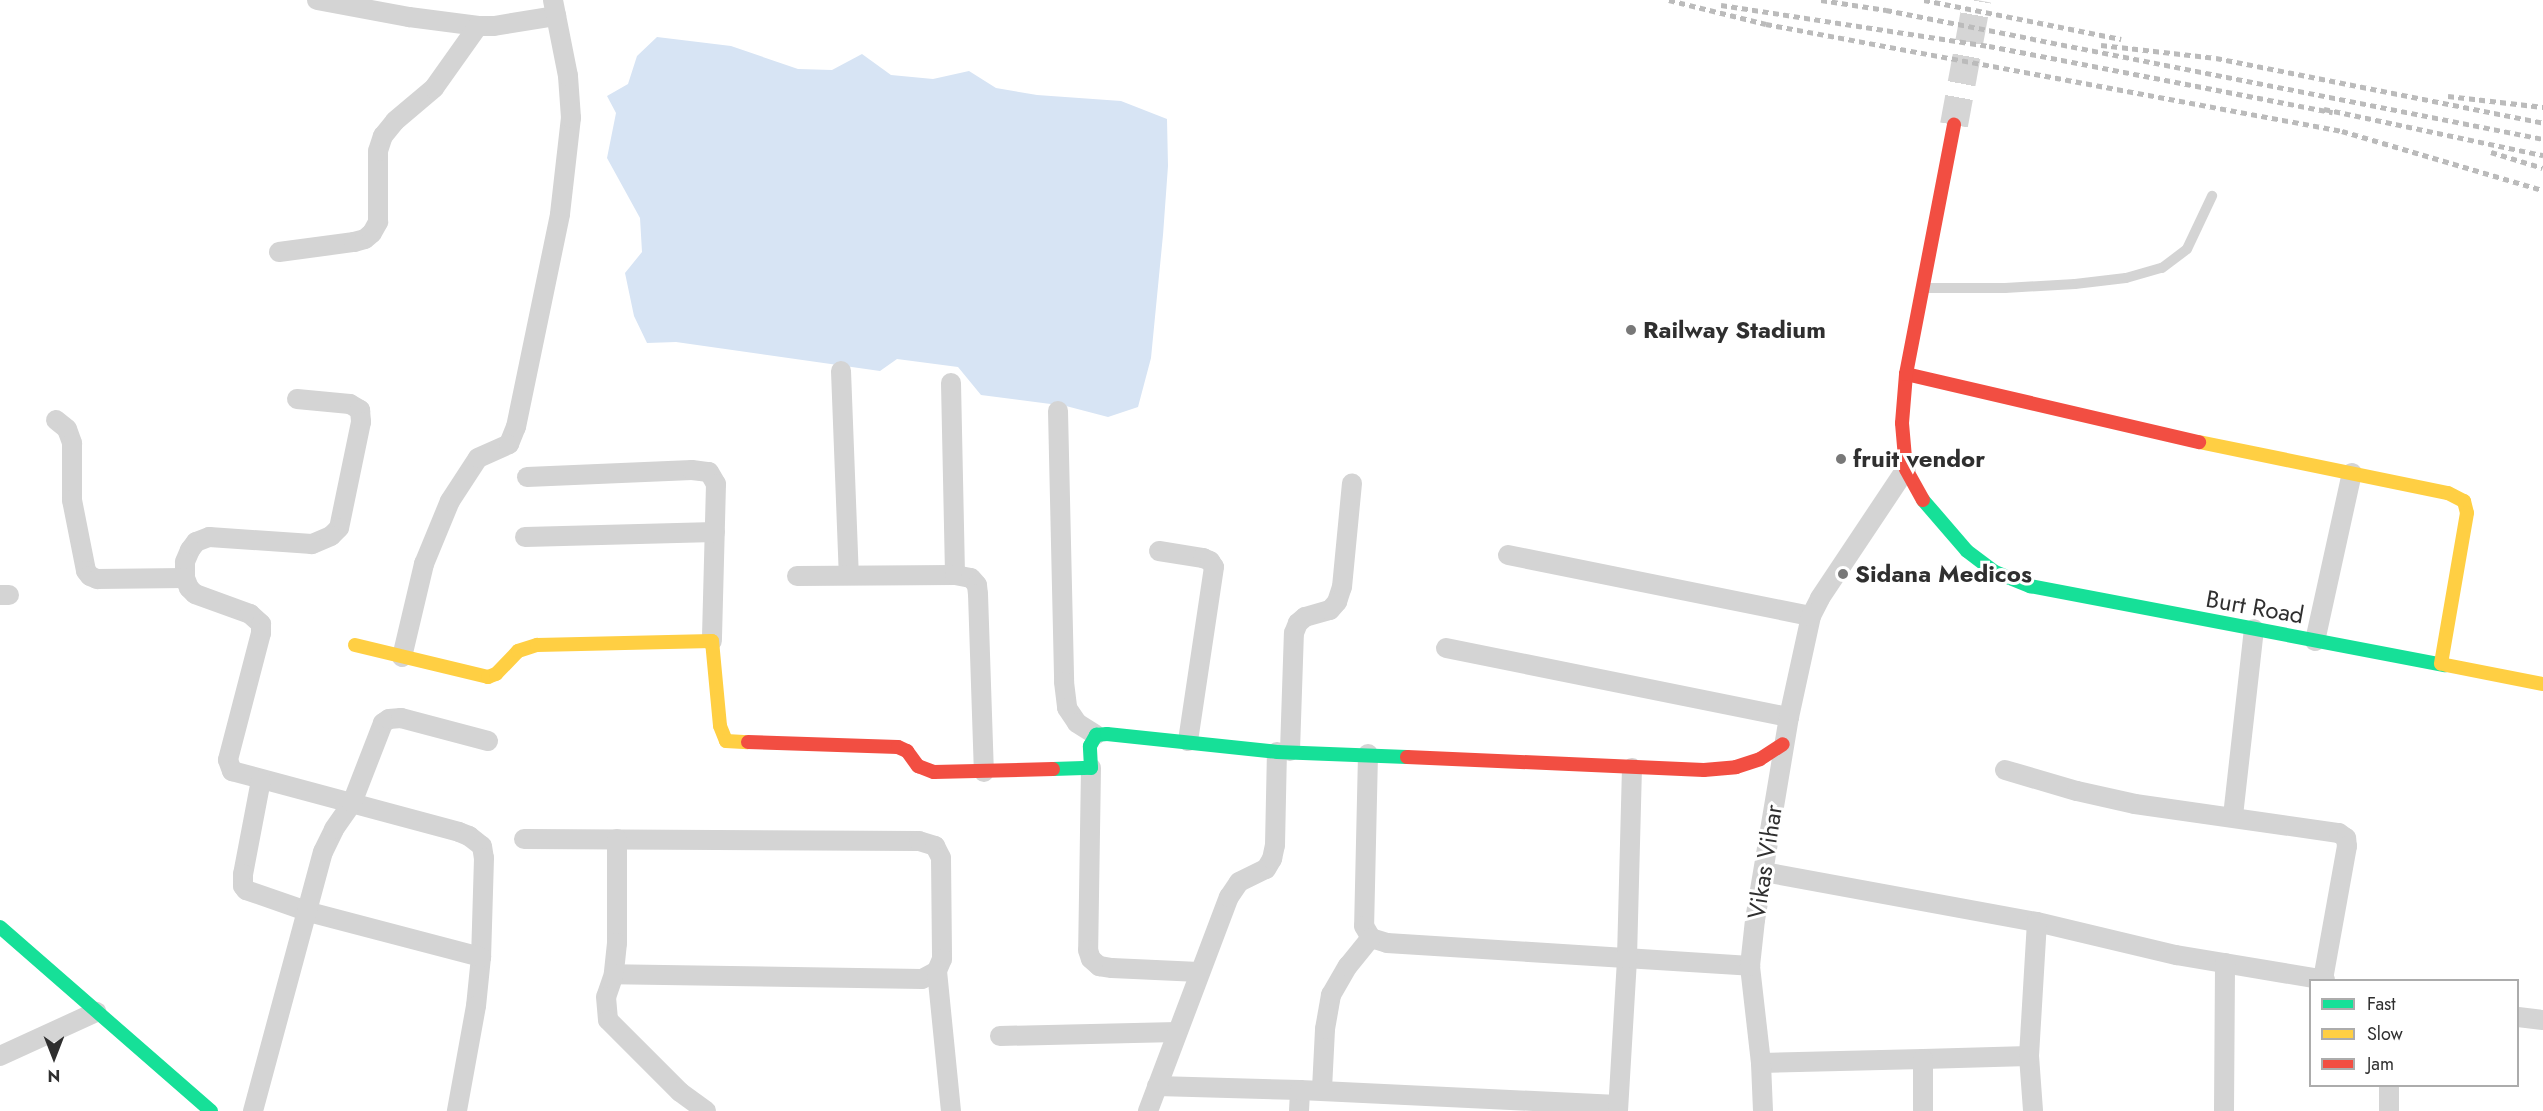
<!DOCTYPE html>
<html>
<head>
<meta charset="utf-8">
<style>
	body { margin:0 }
	#map { position:relative; width:2543px; height:1111px; overflow:hidden; background:#fff; font-family:Jost,sans-serif }
	div>[style] { position:absolute }
	[style*='--x'] { left:calc(var(--x)*1px); top:calc(var(--y)*1px); width:calc(var(--w)*1px); rotate:calc(var(--a)*1deg) }
	.water>* { inset:0; background:#d7e4f4 }
	.secondary-tunnel>* { height:28px; margin-top:-14px; transform-origin:0; background:repeating-linear-gradient(90deg,#d5d5d5 0 28px,transparent 0 42px) }
	.lane>* { height:10px; margin:-5px; padding:0 5px; transform-origin:5px; border-radius:5px; background:#d4d4d4 }
	.street>* { height:20px; margin:-10px; padding:0 10px; transform-origin:10px; border-radius:10px; background:#d4d4d4 }
	.fast>* { height:14px; margin:-7px; padding:0 7px; transform-origin:7px; border-radius:7px; background:#16e098 }
	.slow>* { height:14px; margin:-7px; padding:0 7px; transform-origin:7px; border-radius:7px; background:#ffcf43 }
	.jam>* { height:14px; margin:-7px; padding:0 7px; transform-origin:7px; border-radius:7px; background:#f24e42 }
	.rail>* { height:4.5px; margin-top:-2.25px; transform-origin:0; background:repeating-linear-gradient(90deg,#bbb 0 6px,transparent 0 10.5px) }
	.dots>* { width:16px; height:16px; translate:-50% -50%; box-sizing:border-box; border:3px solid #fff; border-radius:50% }
	span { translate:-50% -50%; white-space:nowrap; text-align:center; line-height:1.15; -webkit-text-stroke:6px #fff; paint-order:stroke }
	.poi-label { font-size:24px; color:#2f2f2f; font-weight:700 }
	.left { translate:0 -50%; text-align:left }
	.street-label { font-size:24px; color:#2f2f2f }
	.legend { position:absolute; left:2309px; top:979px; width:210px; height:108px; box-sizing:border-box; background:#fff; border:2px solid #acacac; margin:0; padding:8px 10px; list-style:none; font-size:18px; color:#2f2f2f }
	.legend li { display:flex; align-items:center; gap:12px; height:30px }
	.legend b { width:30px; border:2px solid #acacac }
	.north { position:absolute; left:24px; top:1027px; width:60px; height:60px; -webkit-text-stroke:4px #fff; paint-order:stroke; rotate:180deg; font-size:16px; font-weight:700; line-height:24px; text-align:center; color:#2f2f2f }
	.north::after { content:''; display:block; margin:auto; width:21px; height:27px; background:#2f2f2f; clip-path:polygon(50% 0,100% 100%,50% 72%,0 100%) }
</style>
</head>
<body>
<div id="map">
	<div class="water">
		<i style="clip-path:polygon(657px 37px,731px 46px,798px 69px,832px 70px,862px 54px,891px 75px,933px 79px,969px 71px,996px 88px,1037px 95px,1121px 101px,1167px 119px,1168px 166px,1163px 235px,1151px 358px,1138px 407px,1108px 417px,1066px 406px,981px 395px,958px 367px,897px 359px,880px 371px,676px 342px,647px 343px,634px 316px,625px 273px,642px 252px,640px 218px,607px 158px,616px 113px,607px 96px,628px 84px,637px 56px)"></i>
	</div>
	<div class="secondary-tunnel">
		<i style="--x:1954;--y:125;--w:127;--a:-79.6"></i>
	</div>
	<div class="lane">
		<i style="--x:1925;--y:288;--w:80;--a:0"></i>
		<i style="--x:2005;--y:288;--w:70;--a:-3.3"></i>
		<i style="--x:2075;--y:284;--w:51;--a:-6.7"></i>
		<i style="--x:2126;--y:278;--w:37;--a:-16"></i>
		<i style="--x:2162;--y:268;--w:31;--a:-37"></i>
		<i style="--x:2187;--y:249;--w:59;--a:-64.7"></i>
	</div>
	<div class="street">
		<i style="--x:317;--y:0;--w:94;--a:10.5"></i>
		<i style="--x:409;--y:17;--w:70;--a:7.4"></i>
		<i style="--x:478;--y:26;--w:16;--a:0"></i>
		<i style="--x:494;--y:26;--w:63;--a:-9.2"></i>
		<i style="--x:279;--y:252;--w:76;--a:-7.6"></i>
		<i style="--x:354;--y:242;--w:11;--a:-15"></i>
		<i style="--x:365;--y:239;--w:9;--a:-41"></i>
		<i style="--x:372;--y:233;--w:13;--a:-61"></i>
		<i style="--x:378;--y:222;--w:71;--a:-90"></i>
		<i style="--x:378;--y:151;--w:16;--a:-72"></i>
		<i style="--x:383;--y:136;--w:19;--a:-51"></i>
		<i style="--x:395;--y:121;--w:51;--a:-40.2"></i>
		<i style="--x:434;--y:88;--w:76;--a:-54.6"></i>
		<i style="--x:841;--y:371;--w:204;--a:87.8"></i>
		<i style="--x:951;--y:383;--w:192;--a:88.8"></i>
		<i style="--x:297;--y:399;--w:53;--a:5.4"></i>
		<i style="--x:350;--y:404;--w:12;--a:31"></i>
		<i style="--x:360;--y:410;--w:12;--a:85"></i>
		<i style="--x:361;--y:422;--w:108;--a:101.7"></i>
		<i style="--x:339;--y:528;--w:11;--a:135"></i>
		<i style="--x:331;--y:536;--w:21;--a:157"></i>
		<i style="--x:312;--y:544;--w:103;--a:-176.1"></i>
		<i style="--x:209;--y:537;--w:14;--a:159"></i>
		<i style="--x:196;--y:542;--w:10;--a:127"></i>
		<i style="--x:190;--y:550;--w:13;--a:113"></i>
		<i style="--x:185;--y:562;--w:16;--a:90"></i>
		<i style="--x:185;--y:578;--w:11;--a:68"></i>
		<i style="--x:189;--y:588;--w:8;--a:45"></i>
		<i style="--x:195;--y:594;--w:59;--a:20"></i>
		<i style="--x:250;--y:614;--w:15;--a:42"></i>
		<i style="--x:261;--y:624;--w:9;--a:90"></i>
		<i style="--x:261;--y:633;--w:131;--a:104.6"></i>
		<i style="--x:228;--y:760;--w:12;--a:70"></i>
		<i style="--x:232;--y:771;--w:235;--a:15"></i>
		<i style="--x:459;--y:832;--w:11;--a:22"></i>
		<i style="--x:469;--y:836;--w:16;--a:38"></i>
		<i style="--x:482;--y:846;--w:12;--a:81"></i>
		<i style="--x:484;--y:858;--w:99;--a:91.7"></i>
		<i style="--x:481;--y:957;--w:49;--a:95.8"></i>
		<i style="--x:476;--y:1006;--w:107;--a:100.3"></i>
		<i style="--x:1058;--y:411;--w:271;--a:88.7"></i>
		<i style="--x:1064;--y:682;--w:26;--a:83"></i>
		<i style="--x:1067;--y:708;--w:18;--a:56"></i>
		<i style="--x:1077;--y:723;--w:22;--a:32"></i>
		<i style="--x:56;--y:420;--w:14;--a:39"></i>
		<i style="--x:67;--y:429;--w:15;--a:70"></i>
		<i style="--x:72;--y:443;--w:57;--a:90"></i>
		<i style="--x:72;--y:500;--w:72;--a:78.8"></i>
		<i style="--x:86;--y:571;--w:6;--a:51"></i>
		<i style="--x:90;--y:576;--w:8;--a:23"></i>
		<i style="--x:97;--y:579;--w:88;--a:-0.7"></i>
		<i style="--x:527;--y:477;--w:165;--a:-2.4"></i>
		<i style="--x:692;--y:470;--w:17;--a:7"></i>
		<i style="--x:709;--y:472;--w:14;--a:60"></i>
		<i style="--x:716;--y:484;--w:157;--a:91.5"></i>
		<i style="--x:525;--y:537;--w:190;--a:-1.5"></i>
		<i style="--x:1159;--y:551;--w:45;--a:9"></i>
		<i style="--x:1203;--y:558;--w:8;--a:23"></i>
		<i style="--x:1210;--y:561;--w:7;--a:56"></i>
		<i style="--x:1214;--y:567;--w:176;--a:98.5"></i>
		<i style="--x:1508;--y:555;--w:309;--a:11.4"></i>
		<i style="--x:797;--y:576;--w:158;--a:-0.4"></i>
		<i style="--x:955;--y:575;--w:16;--a:11"></i>
		<i style="--x:971;--y:578;--w:9;--a:49"></i>
		<i style="--x:977;--y:585;--w:9;--a:84"></i>
		<i style="--x:978;--y:594;--w:178;--a:88.1"></i>
		<i style="--x:0;--y:595;--w:9;--a:0"></i>
		<i style="--x:2315;--y:641;--w:172;--a:-77.6"></i>
		<i style="--x:1446;--y:648;--w:350;--a:11.4"></i>
		<i style="--x:402;--y:657;--w:96;--a:-76.7"></i>
		<i style="--x:424;--y:564;--w:68;--a:-67.6"></i>
		<i style="--x:450;--y:501;--w:51;--a:-56.9"></i>
		<i style="--x:478;--y:458;--w:34;--a:-24"></i>
		<i style="--x:509;--y:444;--w:18;--a:-68"></i>
		<i style="--x:516;--y:427;--w:217;--a:-78.3"></i>
		<i style="--x:560;--y:214;--w:97;--a:-83.5"></i>
		<i style="--x:571;--y:118;--w:42;--a:-94.1"></i>
		<i style="--x:568;--y:76;--w:77;--a:-101.2"></i>
		<i style="--x:1290;--y:751;--w:118;--a:-88.1"></i>
		<i style="--x:1294;--y:633;--w:11;--a:-68"></i>
		<i style="--x:1298;--y:623;--w:9;--a:-41"></i>
		<i style="--x:1305;--y:617;--w:26;--a:-16"></i>
		<i style="--x:1330;--y:610;--w:11;--a:-49"></i>
		<i style="--x:1337;--y:602;--w:16;--a:-72"></i>
		<i style="--x:1342;--y:587;--w:104;--a:-84.5"></i>
		<i style="--x:1368;--y:754;--w:172;--a:91.3"></i>
		<i style="--x:1364;--y:926;--w:14;--a:60"></i>
		<i style="--x:1371;--y:938;--w:17;--a:17"></i>
		<i style="--x:1387;--y:943;--w:364;--a:3.6"></i>
		<i style="--x:1091;--y:768;--w:182;--a:90.9"></i>
		<i style="--x:1088;--y:950;--w:9;--a:72"></i>
		<i style="--x:1091;--y:959;--w:11;--a:41"></i>
		<i style="--x:1099;--y:966;--w:13;--a:9"></i>
		<i style="--x:1112;--y:968;--w:87;--a:2.6"></i>
		<i style="--x:2005;--y:770;--w:75;--a:16.3"></i>
		<i style="--x:2077;--y:791;--w:59;--a:12.6"></i>
		<i style="--x:2135;--y:804;--w:206;--a:8.1"></i>
		<i style="--x:2339;--y:833;--w:9;--a:36"></i>
		<i style="--x:2346;--y:838;--w:8;--a:83"></i>
		<i style="--x:2347;--y:846;--w:136;--a:100.2"></i>
		<i style="--x:261;--y:780;--w:96;--a:100.8"></i>
		<i style="--x:243;--y:874;--w:12;--a:90"></i>
		<i style="--x:243;--y:886;--w:5;--a:53"></i>
		<i style="--x:246;--y:890;--w:67;--a:19.2"></i>
		<i style="--x:309;--y:912;--w:178;--a:14.7"></i>
		<i style="--x:2233;--y:816;--w:188;--a:-83.6"></i>
		<i style="--x:524;--y:839;--w:395;--a:0.3"></i>
		<i style="--x:919;--y:841;--w:17;--a:17"></i>
		<i style="--x:935;--y:846;--w:13;--a:63"></i>
		<i style="--x:941;--y:858;--w:101;--a:89.4"></i>
		<i style="--x:942;--y:959;--w:13;--a:113"></i>
		<i style="--x:937;--y:971;--w:17;--a:152"></i>
		<i style="--x:922;--y:979;--w:308;--a:-179.1"></i>
		<i style="--x:617;--y:839;--w:104;--a:90"></i>
		<i style="--x:617;--y:943;--w:31;--a:96"></i>
		<i style="--x:614;--y:974;--w:24;--a:109"></i>
		<i style="--x:606;--y:997;--w:23;--a:85"></i>
		<i style="--x:608;--y:1020;--w:102;--a:45"></i>
		<i style="--x:680;--y:1092;--w:32;--a:36"></i>
		<i style="--x:1764;--y:872;--w:278;--a:10.4"></i>
		<i style="--x:2037;--y:922;--w:143;--a:13.4"></i>
		<i style="--x:2176;--y:955;--w:151;--a:9.5"></i>
		<i style="--x:937;--y:971;--w:141;--a:84.3"></i>
		<i style="--x:2518;--y:1017;--w:25;--a:7"></i>
		<i style="--x:1000;--y:1036;--w:177;--a:-1.3"></i>
		<i style="--x:0;--y:1056;--w:106;--a:-24.6"></i>
		<i style="--x:2029;--y:1056;--w:55;--a:85.8"></i>
		<i style="--x:1923;--y:1059;--w:106;--a:-1.6"></i>
		<i style="--x:2029;--y:1056;--w:134;--a:-86.6"></i>
		<i style="--x:1761;--y:1063;--w:162;--a:-1.4"></i>
		<i style="--x:1923;--y:1059;--w:52;--a:90"></i>
		<i style="--x:1157;--y:1086;--w:143;--a:1.6"></i>
		<i style="--x:2389;--y:1086;--w:25;--a:90"></i>
		<i style="--x:1322;--y:1089;--w:60;--a:-87.1"></i>
		<i style="--x:1325;--y:1029;--w:35;--a:-80"></i>
		<i style="--x:1331;--y:995;--w:34;--a:-60"></i>
		<i style="--x:1348;--y:966;--w:36;--a:-51"></i>
		<i style="--x:253;--y:1111;--w:268;--a:-74.9"></i>
		<i style="--x:323;--y:852;--w:25;--a:-64"></i>
		<i style="--x:334;--y:829;--w:32;--a:-55"></i>
		<i style="--x:352;--y:803;--w:86;--a:-68.8"></i>
		<i style="--x:383;--y:723;--w:7;--a:-34"></i>
		<i style="--x:389;--y:719;--w:12;--a:-5"></i>
		<i style="--x:401;--y:718;--w:90;--a:14.8"></i>
		<i style="--x:1148;--y:1111;--w:229;--a:-69.3"></i>
		<i style="--x:1229;--y:897;--w:18;--a:-56"></i>
		<i style="--x:1239;--y:882;--w:30;--a:-26"></i>
		<i style="--x:1266;--y:869;--w:12;--a:-59"></i>
		<i style="--x:1272;--y:859;--w:14;--a:-78"></i>
		<i style="--x:1275;--y:845;--w:93;--a:-88.8"></i>
		<i style="--x:1299;--y:1111;--w:21;--a:-87"></i>
		<i style="--x:1300;--y:1090;--w:318;--a:2.7"></i>
		<i style="--x:1618;--y:1111;--w:153;--a:-86.6"></i>
		<i style="--x:1627;--y:958;--w:190;--a:-88.5"></i>
		<i style="--x:1763;--y:1111;--w:48;--a:-92.4"></i>
		<i style="--x:1761;--y:1063;--w:98;--a:-96.5"></i>
		<i style="--x:1750;--y:966;--w:46;--a:-83.8"></i>
		<i style="--x:1755;--y:920;--w:206;--a:-80.5"></i>
		<i style="--x:1789;--y:717;--w:103;--a:-77.7"></i>
		<i style="--x:1811;--y:616;--w:20;--a:-63"></i>
		<i style="--x:1820;--y:598;--w:155;--a:-56.3"></i>
		<i style="--x:2224;--y:1111;--w:148;--a:-89.6"></i>
	</div>
	<div class="fast">
		<i style="--x:1923;--y:500;--w:67;--a:49.2"></i>
		<i style="--x:1967;--y:551;--w:35;--a:37"></i>
		<i style="--x:1995;--y:572;--w:38;--a:22"></i>
		<i style="--x:2030;--y:586;--w:423;--a:10.8"></i>
		<i style="--x:1053;--y:769;--w:38;--a:-2"></i>
		<i style="--x:1091;--y:768;--w:22;--a:-93"></i>
		<i style="--x:1090;--y:746;--w:13;--a:-61"></i>
		<i style="--x:1096;--y:735;--w:11;--a:-5"></i>
		<i style="--x:1107;--y:734;--w:171;--a:6"></i>
		<i style="--x:1277;--y:752;--w:130;--a:2.2"></i>
		<i style="--x:0;--y:927;--w:280;--a:41.1"></i>
	</div>
	<div class="slow">
		<i style="--x:2199;--y:442;--w:254;--a:11.6"></i>
		<i style="--x:2448;--y:493;--w:18;--a:27"></i>
		<i style="--x:2464;--y:501;--w:12;--a:76"></i>
		<i style="--x:2467;--y:513;--w:153;--a:99.8"></i>
		<i style="--x:355;--y:645;--w:137;--a:13.5"></i>
		<i style="--x:488;--y:677;--w:9;--a:-21"></i>
		<i style="--x:496;--y:674;--w:32;--a:-46"></i>
		<i style="--x:518;--y:651;--w:20;--a:-18"></i>
		<i style="--x:537;--y:645;--w:175;--a:-1.3"></i>
		<i style="--x:712;--y:641;--w:85;--a:84.6"></i>
		<i style="--x:720;--y:726;--w:16;--a:68"></i>
		<i style="--x:726;--y:741;--w:22;--a:3"></i>
		<i style="--x:2446;--y:665;--w:99;--a:11.1"></i>
	</div>
	<div class="jam">
		<i style="--x:1906;--y:374;--w:301;--a:13.1"></i>
		<i style="--x:1923;--y:500;--w:35;--a:-119"></i>
		<i style="--x:1906;--y:469;--w:46;--a:-95"></i>
		<i style="--x:1902;--y:423;--w:49;--a:-85.3"></i>
		<i style="--x:1906;--y:374;--w:254;--a:-79.1"></i>
		<i style="--x:748;--y:742;--w:150;--a:1.9"></i>
		<i style="--x:898;--y:747;--w:10;--a:24"></i>
		<i style="--x:907;--y:751;--w:19;--a:54"></i>
		<i style="--x:918;--y:766;--w:17;--a:21"></i>
		<i style="--x:934;--y:772;--w:119;--a:-1.4"></i>
		<i style="--x:1407;--y:757;--w:297;--a:2.5"></i>
		<i style="--x:1704;--y:770;--w:32;--a:-5"></i>
		<i style="--x:1736;--y:767;--w:25;--a:-18"></i>
		<i style="--x:1760;--y:759;--w:27;--a:-33"></i>
	</div>
	<div class="rail">
		<i style="--x:1669;--y:0;--w:100;--a:13.9"></i>
		<i style="--x:1766;--y:24;--w:586;--a:10.52"></i>
		<i style="--x:2342;--y:131;--w:209;--a:16.4"></i>
		<i style="--x:1821;--y:0;--w:66;--a:8.7"></i>
		<i style="--x:1886;--y:10;--w:670;--a:11.11"></i>
		<i style="--x:1924;--y:0;--w:201;--a:11.2"></i>
		<i style="--x:1721;--y:5;--w:271;--a:8.7"></i>
		<i style="--x:1989;--y:46;--w:350;--a:10.9"></i>
		<i style="--x:2101;--y:45;--w:116;--a:6.4"></i>
		<i style="--x:2216;--y:58;--w:333;--a:11.2"></i>
		<i style="--x:2448;--y:96;--w:96;--a:6.6"></i>
		<i style="--x:2324;--y:109;--w:224;--a:11.9"></i>
		<i style="--x:2491;--y:152;--w:54;--a:17.1"></i>
	</div>
	<div class="dots">
		<i style="left:1631px;top:330px;background:#787878"></i>
		<i style="left:1841px;top:459px;background:#787878"></i>
		<i style="left:1843px;top:574px;background:#787878"></i>
	</div>
	<div class="poi-label">
		<span class="left" style="left:1643px;top:330px">Railway Stadium</span>
		<span class="left" style="left:1853px;top:459px">fruit vendor</span>
		<span class="left" style="left:1855px;top:574px">Sidana Medicos</span>
	</div>
	<div class="street-label">
		<span style="left:2255px;top:607px;rotate:10deg">Burt Road</span>
		<span style="left:1765px;top:862px;rotate:-81deg">Vikas Vihar</span>
	</div>
	<ul class="legend">
	<li><b style="height:8px;background:#16e098"></b>Fast</li>
	<li><b style="height:8px;background:#ffcf43"></b>Slow</li>
	<li><b style="height:8px;background:#f24e42"></b>Jam</li>
	</ul>
	<div class="north">N</div>
</div>
</body>
</html>
